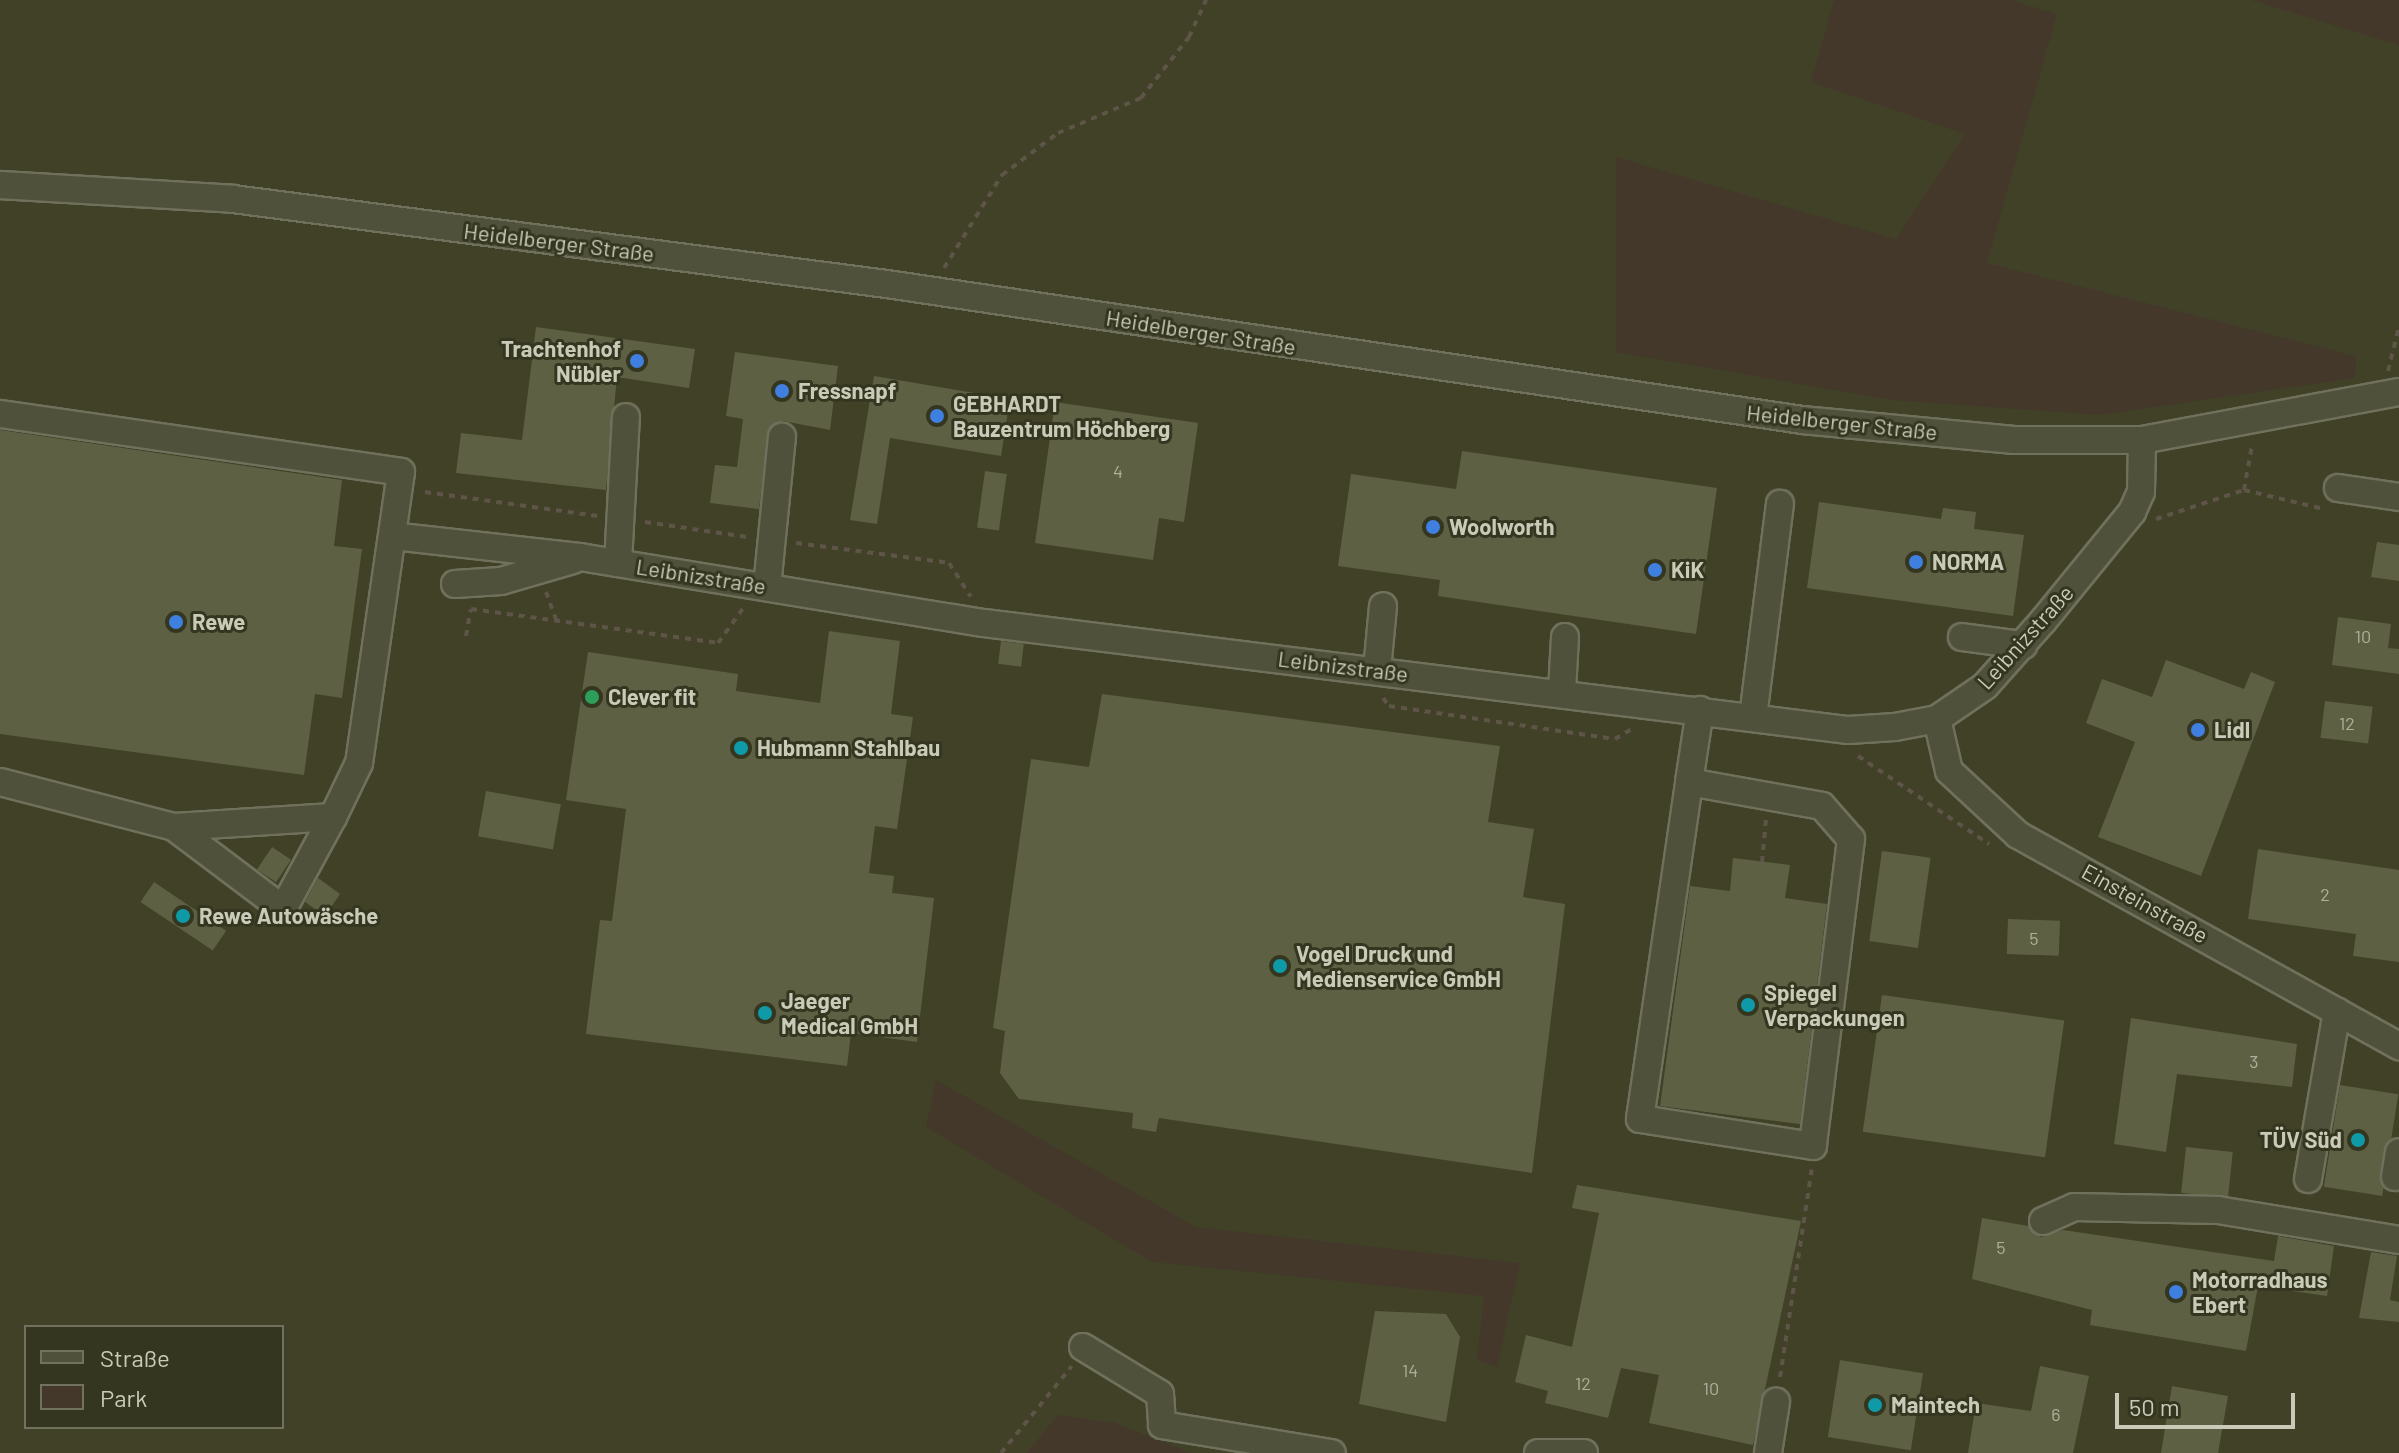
<!DOCTYPE html>
<html>
<head>
<meta charset="utf-8">
<style>
	body { margin:0 }
	#map { position:relative; width:2399px; height:1453px; overflow:hidden; background:#404127; font-family:Barlow,sans-serif }
	div>[style] { position:absolute }
	[style*='--x'] { left:calc(var(--x)*1px); top:calc(var(--y)*1px); width:calc(var(--w)*1px); rotate:calc(var(--a)*1deg) }
	.green>* { inset:0; background:#44382b }
	.building>* { inset:0; background:#5e6043; transform-origin:0 0 }
	.path>* { height:4px; margin-top:-2px; transform-origin:0; background:repeating-linear-gradient(90deg,#5e5447 0 6px,transparent 0 12px) }
	.roads { filter:drop-shadow(2px 0 #70715c) drop-shadow(-2px 0 #70715c) drop-shadow(0 2px #70715c) drop-shadow(0 -2px #70715c) }
	.minor>* { height:26px; margin:-13px; padding:0 13px; transform-origin:13px; border-radius:13px; background:#50513b }
	.dots>* { width:22px; height:22px; translate:-50% -50%; box-sizing:border-box; border:4px solid #353620; border-radius:50% }
	span { translate:-50% -50%; white-space:nowrap; text-align:center; line-height:1.15; -webkit-text-stroke:6px #353620; paint-order:stroke }
	.number-label { font-size:18px; color:#aeb09b }
	.number-label span { -webkit-text-stroke-width:0 }
	.street-label { font-size:22px; color:#c9cbb8 }
	.poi-label { font-size:22px; color:#c9cbb8; font-weight:700 }
	.right { translate:-100% -50%; text-align:right }
	.left { translate:0 -50%; text-align:left }
	.legend { position:absolute; left:24px; top:1325px; width:260px; height:104px; box-sizing:border-box; background:#353620; border:2px solid #70725d; margin:0; padding:10px 14px; list-style:none; font-size:24px; color:#c9cbb8 }
	.legend li { display:flex; align-items:center; gap:16px; height:40px }
	.legend b { width:40px; border:2px solid #70725d }
	.scale { position:absolute; left:2115px; top:1393px; width:180px; height:36px; box-sizing:border-box; border:4px solid #c9cbb8; border-top:0; padding-left:10px; font-size:24px; line-height:28px; white-space:nowrap; color:#c9cbb8; -webkit-text-stroke:6px #353620; paint-order:stroke }
</style>
</head>
<body>
<div id="map">
	<div class="green">
		<i style="clip-path:polygon(1834px 0,2010px 0,2057px 14px,1987px 263px,2356px 356px,2355px 378px,2100px 415px,1892px 400px,1616px 352px,1616px 157px,1896px 239px,1965px 134px,1811px 82px)"></i>
		<i style="clip-path:polygon(2251px 0,2399px 0,2399px 45px)"></i>
		<i style="clip-path:polygon(936px 1080px,1196px 1227px,1520px 1263px,1497px 1367px,1477px 1360px,1484px 1296px,1152px 1262px,926px 1127px)"></i>
		<i style="clip-path:polygon(1058px 1415px,1115px 1423px,1191px 1453px,1027px 1453px)"></i>
	</div>
	<div class="building">
		<i style="clip-path:polygon(536px 327px,695px 349px,689px 388px,617px 377px,606px 490px,456px 473px,461px 433px,522px 440px)"></i>
		<i style="clip-path:polygon(735px 352px,838px 366px,830px 430px,783px 421px,769px 428px,759px 509px,710px 503px,715px 465px,737px 467px,743px 419px,726px 416px)"></i>
		<i style="clip-path:polygon(874px 376px,1010px 399px,1001px 456px,890px 438px,877px 524px,850px 520px)"></i>
		<i style="clip-path:polygon(1055px 402px,1198px 423px,1184px 522px,1159px 518px,1153px 560px,1035px 543px)"></i>
		<i style="clip-path:polygon(0 430px,342px 480px,334px 546px,362px 549px,342px 698px,315px 694px,304px 775px,0 734px)"></i>
		<i style="clip-path:polygon(1462px 451px,1717px 488px,1696px 634px,1438px 596px,1440px 580px,1338px 566px,1351px 474px,1456px 489px)"></i>
		<i style="left:985px;top:471px;width:22px;height:57px;rotate:8deg"></i>
		<i style="clip-path:polygon(1819px 502px,1941px 519px,1943px 508px,1976px 512px,1974px 529px,2024px 535px,2013px 616px,1807px 588px)"></i>
		<i style="clip-path:polygon(2377px 542px,2399px 545px,2399px 581px,2371px 577px)"></i>
		<i style="clip-path:polygon(2338px 617px,2391px 624px,2388px 648px,2399px 649px,2399px 674px,2332px 665px)"></i>
		<i style="clip-path:polygon(829px 631px,900px 641px,891px 714px,913px 717px,897px 829px,875px 826px,869px 873px,894px 876px,892px 893px,934px 898px,917px 1042px,851px 1033px,847px 1066px,586px 1034px,600px 920px,612px 921px,626px 809px,566px 800px,588px 652px,738px 674px,736px 691px,820px 703px)"></i>
		<i style="left:1001px;top:641px;width:23px;height:23px;rotate:7deg"></i>
		<i style="clip-path:polygon(2166px 660px,2244px 689px,2251px 672px,2275px 682px,2201px 876px,2098px 837px,2135px 742px,2086px 723px,2102px 679px,2152px 697px)"></i>
		<i style="clip-path:polygon(1102px 694px,1500px 746px,1488px 822px,1534px 829px,1523px 897px,1565px 904px,1532px 1173px,1159px 1118px,1156px 1132px,1132px 1128px,1133px 1113px,1019px 1099px,1000px 1073px,1005px 1031px,993px 1028px,1031px 759px,1089px 767px)"></i>
		<i style="left:2325px;top:701px;width:48px;height:37px;rotate:7deg"></i>
		<i style="left:486px;top:791px;width:76px;height:46px;rotate:10deg"></i>
		<i style="left:272px;top:847px;width:23px;height:27px;rotate:34deg"></i>
		<i style="clip-path:polygon(2258px 849px,2399px 870px,2399px 962px,2353px 956px,2356px 934px,2248px 919px)"></i>
		<i style="left:1882px;top:851px;width:49px;height:91px;rotate:8deg"></i>
		<i style="clip-path:polygon(1733px 858px,1790px 865px,1785px 898px,1827px 904px,1800px 1124px,1660px 1106px,1690px 886px,1730px 891px)"></i>
		<i style="clip-path:polygon(318px 878px,340px 894px,325px 916px,305px 902px)"></i>
		<i style="left:154px;top:882px;width:87px;height:24px;rotate:34deg"></i>
		<i style="left:2008px;top:919px;width:52px;height:35px;rotate:2deg"></i>
		<i style="left:1882px;top:995px;width:184px;height:138px;rotate:8deg"></i>
		<i style="clip-path:polygon(2131px 1018px,2297px 1044px,2292px 1087px,2177px 1074px,2166px 1152px,2114px 1144px)"></i>
		<i style="left:2340px;top:1085px;width:59px;height:103px;rotate:9deg"></i>
		<i style="left:2186px;top:1147px;width:47px;height:46px;rotate:6deg"></i>
		<i style="clip-path:polygon(1577px 1185px,1801px 1221px,1753px 1445px,1649px 1423px,1659px 1375px,1621px 1368px,1608px 1418px,1545px 1403px,1548px 1391px,1515px 1382px,1526px 1335px,1572px 1347px,1599px 1213px,1572px 1208px)"></i>
		<i style="clip-path:polygon(1982px 1218px,2028px 1226px,2041px 1237px,2063px 1230px,2274px 1261px,2278px 1236px,2334px 1246px,2327px 1296px,2258px 1286px,2246px 1351px,2090px 1325px,2092px 1310px,1972px 1279px)"></i>
		<i style="clip-path:polygon(2371px 1252px,2397px 1256px,2390px 1300px,2399px 1302px,2399px 1322px,2359px 1318px)"></i>
		<i style="clip-path:polygon(1375px 1311px,1446px 1314px,1460px 1337px,1446px 1422px,1359px 1404px)"></i>
		<i style="left:1840px;top:1360px;width:84px;height:78px;rotate:9deg"></i>
		<i style="clip-path:polygon(2040px 1366px,2089px 1376px,2073px 1453px,1968px 1453px,1976px 1403px,2031px 1411px)"></i>
		<i style="clip-path:polygon(2172px 1386px,2228px 1396px,2218px 1453px,2161px 1453px)"></i>
	</div>
	<div class="path">
		<i style="--x:944;--y:268;--w:110;--a:-58.1"></i>
		<i style="--x:1002;--y:175;--w:70;--a:-36.9"></i>
		<i style="--x:1058;--y:133;--w:90;--a:-22.9"></i>
		<i style="--x:1141;--y:98;--w:78;--a:-51.8"></i>
		<i style="--x:1189;--y:37;--w:41;--a:-65.3"></i>
		<i style="--x:2388;--y:371;--w:45;--a:-76"></i>
		<i style="--x:2244;--y:490;--w:46;--a:-79.9"></i>
		<i style="--x:425;--y:492;--w:174;--a:7.9"></i>
		<i style="--x:2156;--y:519;--w:93;--a:-18.2"></i>
		<i style="--x:2244;--y:490;--w:82;--a:13.4"></i>
		<i style="--x:645;--y:522;--w:103;--a:8.4"></i>
		<i style="--x:796;--y:543;--w:154;--a:7.4"></i>
		<i style="--x:949;--y:563;--w:40;--a:57.1"></i>
		<i style="--x:546;--y:592;--w:30;--a:70"></i>
		<i style="--x:466;--y:636;--w:27;--a:-80"></i>
		<i style="--x:471;--y:609;--w:249;--a:7.8"></i>
		<i style="--x:718;--y:643;--w:44;--a:-54.2"></i>
		<i style="--x:1383;--y:698;--w:10;--a:53"></i>
		<i style="--x:1389;--y:706;--w:228;--a:8.3"></i>
		<i style="--x:1615;--y:739;--w:21;--a:-31"></i>
		<i style="--x:1858;--y:756;--w:158;--a:33.9"></i>
		<i style="--x:1762;--y:862;--w:43;--a:-84.7"></i>
		<i style="--x:1780;--y:1377;--w:210;--a:-81.3"></i>
		<i style="--x:1001;--y:1453;--w:112;--a:-50.8"></i>
	</div>
	<div class="roads">
		<div class="minor">
			<i style="--x:0;--y:185;--w:233;--a:3.4"></i>
			<i style="--x:233;--y:199;--w:660;--a:7.41"></i>
			<i style="--x:887;--y:284;--w:925;--a:8.45"></i>
			<i style="--x:1802;--y:420;--w:213;--a:5.4"></i>
			<i style="--x:2014;--y:440;--w:128;--a:0"></i>
			<i style="--x:2142;--y:440;--w:261;--a:-10.6"></i>
			<i style="--x:0;--y:414;--w:405;--a:8.2"></i>
			<i style="--x:401;--y:472;--w:294;--a:98.2"></i>
			<i style="--x:359;--y:763;--w:60;--a:115.7"></i>
			<i style="--x:333;--y:817;--w:159;--a:176.4"></i>
			<i style="--x:174;--y:827;--w:180;--a:-165.5"></i>
			<i style="--x:2338;--y:488;--w:62;--a:8.4"></i>
			<i style="--x:393;--y:536;--w:188;--a:6.4"></i>
			<i style="--x:580;--y:557;--w:409;--a:9.3"></i>
			<i style="--x:984;--y:623;--w:871;--a:7.06"></i>
			<i style="--x:1848;--y:730;--w:47;--a:-3.7"></i>
			<i style="--x:1895;--y:727;--w:43;--a:-10.8"></i>
			<i style="--x:1937;--y:719;--w:58;--a:-34.5"></i>
			<i style="--x:1985;--y:686;--w:87;--a:-48.3"></i>
			<i style="--x:2043;--y:621;--w:141;--a:-50.8"></i>
			<i style="--x:2132;--y:512;--w:22;--a:-66"></i>
			<i style="--x:2141;--y:492;--w:52;--a:-88.9"></i>
			<i style="--x:618;--y:563;--w:146;--a:-86.9"></i>
			<i style="--x:455;--y:584;--w:46;--a:-3.7"></i>
			<i style="--x:501;--y:581;--w:75;--a:-16.3"></i>
			<i style="--x:767;--y:587;--w:151;--a:-84.3"></i>
			<i style="--x:1962;--y:637;--w:62;--a:7.5"></i>
			<i style="--x:1377;--y:670;--w:64;--a:-84.6"></i>
			<i style="--x:1562;--y:691;--w:54;--a:-86.8"></i>
			<i style="--x:1753;--y:717;--w:215;--a:-82.8"></i>
			<i style="--x:1937;--y:719;--w:53;--a:77"></i>
			<i style="--x:1949;--y:771;--w:94;--a:42.8"></i>
			<i style="--x:2018;--y:835;--w:436;--a:29"></i>
			<i style="--x:1689;--y:782;--w:135;--a:10.2"></i>
			<i style="--x:1822;--y:806;--w:44;--a:48.7"></i>
			<i style="--x:1851;--y:839;--w:309;--a:97.1"></i>
			<i style="--x:1813;--y:1146;--w:175;--a:-171.1"></i>
			<i style="--x:1640;--y:1119;--w:341;--a:-81.7"></i>
			<i style="--x:1689;--y:782;--w:73;--a:-81.3"></i>
			<i style="--x:174;--y:827;--w:136;--a:37"></i>
			<i style="--x:283;--y:909;--w:105;--a:-61.5"></i>
			<i style="--x:2395;--y:1177;--w:25;--a:-81"></i>
			<i style="--x:2308;--y:1179;--w:170;--a:-80.2"></i>
			<i style="--x:2043;--y:1221;--w:34;--a:-24"></i>
			<i style="--x:2074;--y:1207;--w:144;--a:1.2"></i>
			<i style="--x:2218;--y:1210;--w:183;--a:9.4"></i>
			<i style="--x:1083;--y:1347;--w:90;--a:31.4"></i>
			<i style="--x:1160;--y:1394;--w:31;--a:86"></i>
			<i style="--x:1162;--y:1425;--w:172;--a:9.4"></i>
			<i style="--x:1538;--y:1453;--w:46;--a:0"></i>
			<i style="--x:1768;--y:1453;--w:52;--a:-81.1"></i>
		</div>
	</div>
	<div class="dots">
		<i style="left:637px;top:361px;background:#3f7fe0"></i>
		<i style="left:782px;top:391px;background:#3f7fe0"></i>
		<i style="left:937px;top:416px;background:#3f7fe0"></i>
		<i style="left:1433px;top:527px;background:#3f7fe0"></i>
		<i style="left:1916px;top:562px;background:#3f7fe0"></i>
		<i style="left:1655px;top:570px;background:#3f7fe0"></i>
		<i style="left:176px;top:622px;background:#3f7fe0"></i>
		<i style="left:592px;top:697px;background:#2e9e5b"></i>
		<i style="left:2198px;top:730px;background:#3f7fe0"></i>
		<i style="left:741px;top:748px;background:#0f9aa8"></i>
		<i style="left:183px;top:916px;background:#0f9aa8"></i>
		<i style="left:1280px;top:966px;background:#0f9aa8"></i>
		<i style="left:1748px;top:1005px;background:#0f9aa8"></i>
		<i style="left:765px;top:1013px;background:#0f9aa8"></i>
		<i style="left:2358px;top:1140px;background:#0f9aa8"></i>
		<i style="left:2176px;top:1292px;background:#3f7fe0"></i>
		<i style="left:1875px;top:1405px;background:#0f9aa8"></i>
	</div>
	<div class="number-label">
		<span style="left:1118px;top:471px">4</span>
		<span style="left:2363px;top:636px">10</span>
		<span style="left:2347px;top:723px">12</span>
		<span style="left:2325px;top:894px">2</span>
		<span style="left:2034px;top:938px">5</span>
		<span style="left:2254px;top:1061px">3</span>
		<span style="left:2001px;top:1247px">5</span>
		<span style="left:1410px;top:1370px">14</span>
		<span style="left:1583px;top:1383px">12</span>
		<span style="left:1711px;top:1388px">10</span>
		<span style="left:2056px;top:1414px">6</span>
	</div>
	<div class="street-label">
		<span style="left:559px;top:242px;rotate:7deg">Heidelberger Straße</span>
		<span style="left:1201px;top:332px;rotate:9deg">Heidelberger Straße</span>
		<span style="left:1842px;top:422px;rotate:6deg">Heidelberger Straße</span>
		<span style="left:701px;top:576px;rotate:9deg">Leibnizstraße</span>
		<span style="left:2025px;top:637px;rotate:-48deg">Leibnizstraße</span>
		<span style="left:1343px;top:666px;rotate:7deg">Leibnizstraße</span>
		<span style="left:2145px;top:903px;rotate:29deg">Einsteinstraße</span>
	</div>
	<div class="poi-label">
		<span class="right" style="left:621px;top:361px">Trachtenhof<br>Nübler</span>
		<span class="left" style="left:798px;top:391px">Fressnapf</span>
		<span class="left" style="left:953px;top:416px">GEBHARDT<br>Bauzentrum Höchberg</span>
		<span class="left" style="left:1449px;top:527px">Woolworth</span>
		<span class="left" style="left:1932px;top:562px">NORMA</span>
		<span class="left" style="left:1671px;top:570px">KiK</span>
		<span class="left" style="left:192px;top:622px">Rewe</span>
		<span class="left" style="left:608px;top:697px">Clever fit</span>
		<span class="left" style="left:2214px;top:730px">Lidl</span>
		<span class="left" style="left:757px;top:748px">Hubmann Stahlbau</span>
		<span class="left" style="left:199px;top:916px">Rewe Autowäsche</span>
		<span class="left" style="left:1296px;top:966px">Vogel Druck und<br>Medienservice GmbH</span>
		<span class="left" style="left:1764px;top:1005px">Spiegel<br>Verpackungen</span>
		<span class="left" style="left:781px;top:1013px">Jaeger<br>Medical GmbH</span>
		<span class="right" style="left:2342px;top:1140px">TÜV Süd</span>
		<span class="left" style="left:2192px;top:1292px">Motorradhaus<br>Ebert</span>
		<span class="left" style="left:1891px;top:1405px">Maintech</span>
	</div>
	<ul class="legend">
	<li><b style="height:10px;background:#50513b"></b>Straße</li>
	<li><b style="height:22px;background:#44382b"></b>Park</li>
	</ul>
	<div class="scale">50 m</div>
</div>
</body>
</html>
